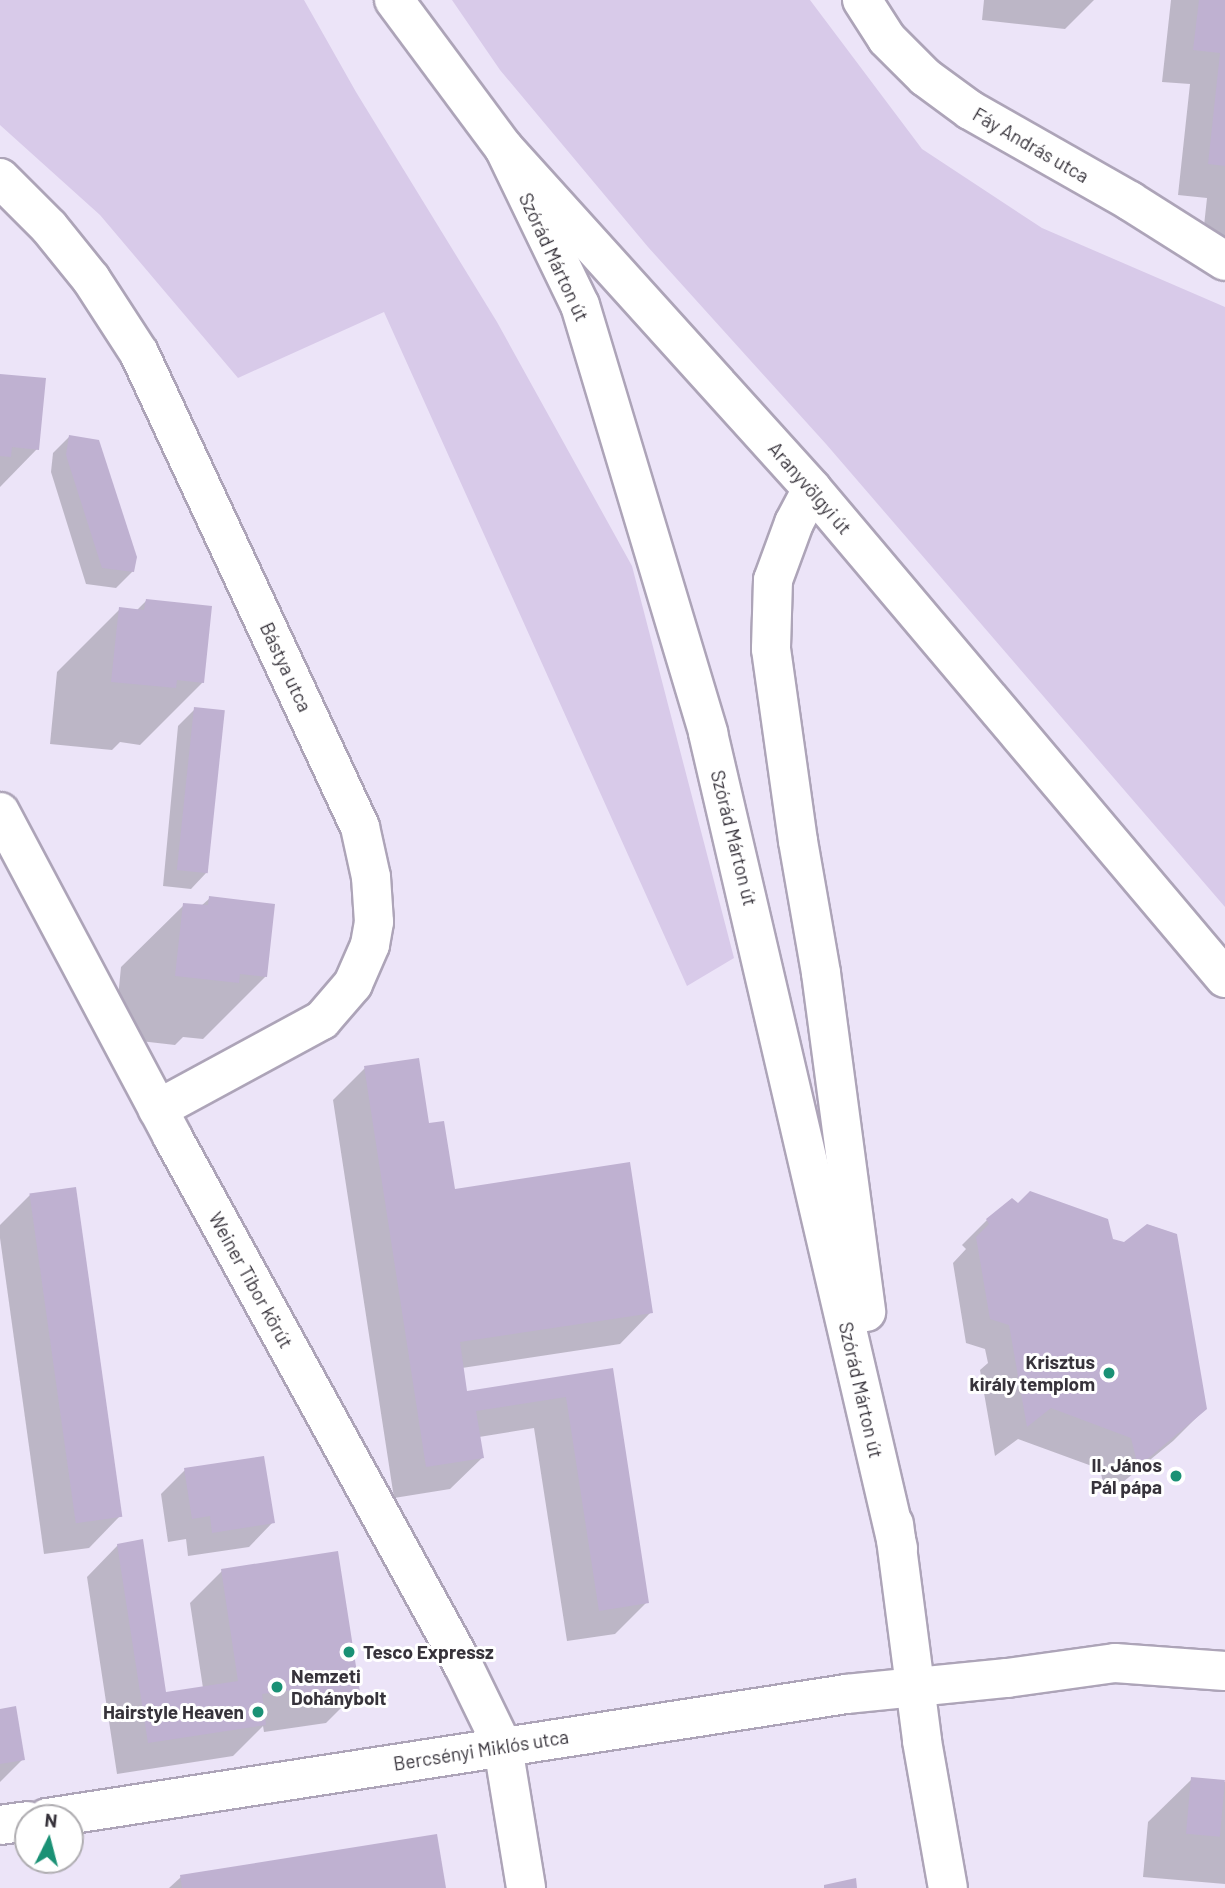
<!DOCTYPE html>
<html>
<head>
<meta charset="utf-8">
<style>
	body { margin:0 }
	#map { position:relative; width:1225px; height:1888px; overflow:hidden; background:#ece4f8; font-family:Barlow,sans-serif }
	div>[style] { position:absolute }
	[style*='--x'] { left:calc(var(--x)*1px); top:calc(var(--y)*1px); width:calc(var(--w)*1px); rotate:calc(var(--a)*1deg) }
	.green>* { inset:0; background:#d8cae9 }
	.shadow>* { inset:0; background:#0003 }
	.building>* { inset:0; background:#bfb1d1; transform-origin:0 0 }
	.roads { filter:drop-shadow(2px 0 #ada4b8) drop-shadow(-2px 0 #ada4b8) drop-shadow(0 2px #ada4b8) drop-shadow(0 -2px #ada4b8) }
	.minor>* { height:38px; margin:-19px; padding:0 19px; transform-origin:19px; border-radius:19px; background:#fff }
	.dots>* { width:19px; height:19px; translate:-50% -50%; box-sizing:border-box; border:4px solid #fff; border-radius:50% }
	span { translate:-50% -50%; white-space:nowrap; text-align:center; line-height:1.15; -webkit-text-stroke:6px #fff; paint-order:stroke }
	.street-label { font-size:19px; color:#37333b }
	.poi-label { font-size:19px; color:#37333b; font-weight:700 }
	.right { translate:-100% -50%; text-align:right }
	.left { translate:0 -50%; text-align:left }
	.north { position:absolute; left:14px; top:1804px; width:70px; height:70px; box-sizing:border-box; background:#fff; border:2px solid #afadb1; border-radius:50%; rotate:6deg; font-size:19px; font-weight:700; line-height:28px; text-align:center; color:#37333b }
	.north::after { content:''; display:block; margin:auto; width:24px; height:32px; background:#1a9175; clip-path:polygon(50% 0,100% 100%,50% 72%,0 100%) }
</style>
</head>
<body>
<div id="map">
	<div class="green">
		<i style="clip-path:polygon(0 0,304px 0,356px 92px,497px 322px,632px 566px,734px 958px,687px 986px,384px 312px,238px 378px,100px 215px,0 125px)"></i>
		<i style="clip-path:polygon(452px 0,810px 0,922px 149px,1042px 228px,1225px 307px,1225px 907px,826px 444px,648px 247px,500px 70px)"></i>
	</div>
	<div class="shadow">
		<i style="clip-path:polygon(984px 0,1094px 0,1065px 29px,982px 20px)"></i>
		<i style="clip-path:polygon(1171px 0,1225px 0,1225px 237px,1203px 235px,1207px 198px,1178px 195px,1190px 84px,1162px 82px)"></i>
		<i style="clip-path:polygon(0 375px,37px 449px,0 487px)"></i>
		<i style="clip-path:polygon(69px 437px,133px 571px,116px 588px,86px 584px,51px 472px,53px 453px)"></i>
		<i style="clip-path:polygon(146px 601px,203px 682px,140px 745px,120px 742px,112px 750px,50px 744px,57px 672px,120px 609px,136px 611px)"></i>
		<i style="clip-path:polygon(195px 709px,207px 872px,191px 889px,163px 886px,178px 726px)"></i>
		<i style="clip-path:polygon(210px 898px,266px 976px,203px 1039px,183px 1037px,175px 1045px,114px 1038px,121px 967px,184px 905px,201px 906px)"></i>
		<i style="clip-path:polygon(365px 1068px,427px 1125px,453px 1191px,651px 1312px,620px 1344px,462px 1368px,466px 1393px,611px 1370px,647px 1602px,615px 1634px,567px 1641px,534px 1428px,479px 1437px,482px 1458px,450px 1489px,394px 1498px,333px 1100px)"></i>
		<i style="clip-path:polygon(30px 1195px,120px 1516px,89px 1548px,44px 1554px,0 1238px,0 1225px)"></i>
		<i style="clip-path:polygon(1017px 1205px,1112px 1240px,1205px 1409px,1173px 1441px,1106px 1496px,1100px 1469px,1018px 1439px,995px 1456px,980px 1370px,988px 1363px,985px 1349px,966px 1343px,953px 1263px,966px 1249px,962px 1245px,987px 1220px)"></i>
		<i style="clip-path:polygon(185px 1470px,273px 1522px,249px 1547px,188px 1556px,186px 1539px,168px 1542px,161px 1494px)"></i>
		<i style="clip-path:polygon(118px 1545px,165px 1694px,203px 1688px,190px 1603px,222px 1571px,358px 1691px,326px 1723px,264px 1732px,263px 1726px,233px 1756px,117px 1774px,87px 1577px)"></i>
		<i style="clip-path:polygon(0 1711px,23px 1759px,0 1782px)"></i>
		<i style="clip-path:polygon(1192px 1779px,1225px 1782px,1225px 1884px,1143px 1877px,1148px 1822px)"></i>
		<i style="clip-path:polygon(181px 1877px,444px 1888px,169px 1888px)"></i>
	</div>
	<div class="building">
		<i style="clip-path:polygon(1199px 0,1225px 0,1225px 166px,1208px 164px,1220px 53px,1193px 50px)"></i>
		<i style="clip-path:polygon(0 374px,46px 378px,39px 450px,12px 447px,11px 457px,0 456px)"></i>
		<i style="clip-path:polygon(69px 435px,99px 440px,137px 557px,134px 572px,102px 568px,66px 455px)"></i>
		<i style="clip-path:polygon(146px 599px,212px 606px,204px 683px,177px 680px,176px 688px,111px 682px,119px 607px,144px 610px)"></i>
		<i style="left:194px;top:707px;width:31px;height:164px;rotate:6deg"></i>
		<i style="clip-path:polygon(209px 896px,275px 904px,267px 977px,240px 974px,239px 983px,175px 976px,183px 903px,208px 905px)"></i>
		<i style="clip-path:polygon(419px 1058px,429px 1123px,444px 1121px,455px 1189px,630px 1162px,653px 1313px,460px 1342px,467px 1391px,613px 1368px,649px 1603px,599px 1611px,566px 1397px,476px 1411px,484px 1458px,426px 1467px,364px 1066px)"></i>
		<i style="left:76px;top:1187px;width:333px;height:47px;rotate:82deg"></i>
		<i style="clip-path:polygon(1030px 1191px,1108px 1219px,1113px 1239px,1124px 1242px,1147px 1224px,1177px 1234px,1207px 1409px,1138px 1467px,1131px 1438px,1051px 1408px,1027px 1427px,1009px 1325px,990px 1319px,976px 1237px,989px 1224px,986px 1219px,1012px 1198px,1018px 1203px)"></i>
		<i style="clip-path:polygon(264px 1456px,275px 1523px,212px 1533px,210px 1516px,192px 1519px,184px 1468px)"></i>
		<i style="clip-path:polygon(143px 1539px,166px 1692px,238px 1681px,221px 1569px,338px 1551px,360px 1692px,295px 1701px,293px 1690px,262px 1694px,266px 1725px,148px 1743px,117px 1544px)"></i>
		<i style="clip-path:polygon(16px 1706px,25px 1760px,0 1764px,0 1709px)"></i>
		<i style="left:1191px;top:1777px;width:34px;height:57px;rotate:5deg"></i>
		<i style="clip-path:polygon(437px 1834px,446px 1888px,182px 1888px,180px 1875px)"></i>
		<i style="clip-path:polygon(856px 1878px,857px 1888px,824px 1888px,824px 1885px)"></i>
	</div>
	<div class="roads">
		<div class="minor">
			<i style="--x:394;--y:0;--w:184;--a:53.4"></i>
			<i style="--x:504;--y:148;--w:460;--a:47.9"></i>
			<i style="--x:812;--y:489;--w:640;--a:49.82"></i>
			<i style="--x:862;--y:0;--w:46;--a:57.3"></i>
			<i style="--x:887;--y:39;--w:54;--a:45"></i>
			<i style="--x:925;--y:77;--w:56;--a:36.3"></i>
			<i style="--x:970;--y:110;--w:184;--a:29.6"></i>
			<i style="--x:1130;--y:201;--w:112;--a:32.3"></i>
			<i style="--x:504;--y:148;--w:174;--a:64.2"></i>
			<i style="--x:580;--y:305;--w:447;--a:73.3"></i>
			<i style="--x:708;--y:733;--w:837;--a:76.88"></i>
			<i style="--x:0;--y:178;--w:69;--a:45"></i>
			<i style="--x:49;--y:227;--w:67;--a:51.1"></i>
			<i style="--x:91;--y:279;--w:88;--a:57"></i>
			<i style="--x:139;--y:353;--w:523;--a:65"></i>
			<i style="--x:360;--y:827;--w:51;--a:77.6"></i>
			<i style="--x:371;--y:877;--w:45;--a:86.2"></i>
			<i style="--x:374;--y:922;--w:23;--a:100"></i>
			<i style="--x:370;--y:945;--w:43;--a:113.6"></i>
			<i style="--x:353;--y:984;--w:48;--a:130.7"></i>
			<i style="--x:322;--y:1020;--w:187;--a:151.5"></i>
			<i style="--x:812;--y:489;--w:38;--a:118"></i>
			<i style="--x:794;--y:523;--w:61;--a:110.2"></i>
			<i style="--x:773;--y:580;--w:69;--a:91.7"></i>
			<i style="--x:771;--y:649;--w:194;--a:82"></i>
			<i style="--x:798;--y:841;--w:134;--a:80.1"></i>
			<i style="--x:821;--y:973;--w:342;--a:82.4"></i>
			<i style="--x:0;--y:812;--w:367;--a:62"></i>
			<i style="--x:172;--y:1136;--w:604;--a:61.19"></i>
			<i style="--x:463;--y:1665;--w:91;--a:64"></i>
			<i style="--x:503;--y:1747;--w:143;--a:80.7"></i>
			<i style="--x:894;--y:1524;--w:219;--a:82.6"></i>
			<i style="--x:922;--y:1741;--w:149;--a:80"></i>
			<i style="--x:47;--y:1818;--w:809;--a:-8.82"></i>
			<i style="--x:846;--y:1694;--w:162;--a:-5.7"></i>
			<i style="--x:1007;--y:1678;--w:109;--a:-7.9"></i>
			<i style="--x:1115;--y:1663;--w:110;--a:4.2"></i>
			<i style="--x:0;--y:1825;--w:28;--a:-8"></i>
		</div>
	</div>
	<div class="dots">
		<i style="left:1109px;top:1373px;background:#1a9175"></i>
		<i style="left:1176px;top:1476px;background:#1a9175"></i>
		<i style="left:349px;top:1652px;background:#1a9175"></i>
		<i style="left:277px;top:1687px;background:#1a9175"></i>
		<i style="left:258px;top:1712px;background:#1a9175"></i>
	</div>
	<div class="street-label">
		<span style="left:1031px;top:145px;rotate:30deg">Fáy András utca</span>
		<span style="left:554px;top:257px;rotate:65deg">Szórád Márton út</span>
		<span style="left:810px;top:488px;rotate:49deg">Aranyvölgyi út</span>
		<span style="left:286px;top:667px;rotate:65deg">Bástya utca</span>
		<span style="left:734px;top:838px;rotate:76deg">Szórád Márton út</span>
		<span style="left:251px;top:1280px;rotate:61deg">Weiner Tibor körút</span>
		<span style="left:861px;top:1390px;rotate:77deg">Szórád Márton út</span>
		<span style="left:481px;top:1750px;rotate:-9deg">Bercsényi Miklós utca</span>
	</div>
	<div class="poi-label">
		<span class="right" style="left:1095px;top:1373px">Krisztus<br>király templom</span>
		<span class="right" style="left:1162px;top:1476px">II. János<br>Pál pápa</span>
		<span class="left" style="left:363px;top:1652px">Tesco Expressz</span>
		<span class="left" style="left:291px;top:1687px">Nemzeti<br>Dohánybolt</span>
		<span class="right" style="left:244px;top:1712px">Hairstyle Heaven</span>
	</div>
	<div class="north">N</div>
</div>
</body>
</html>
